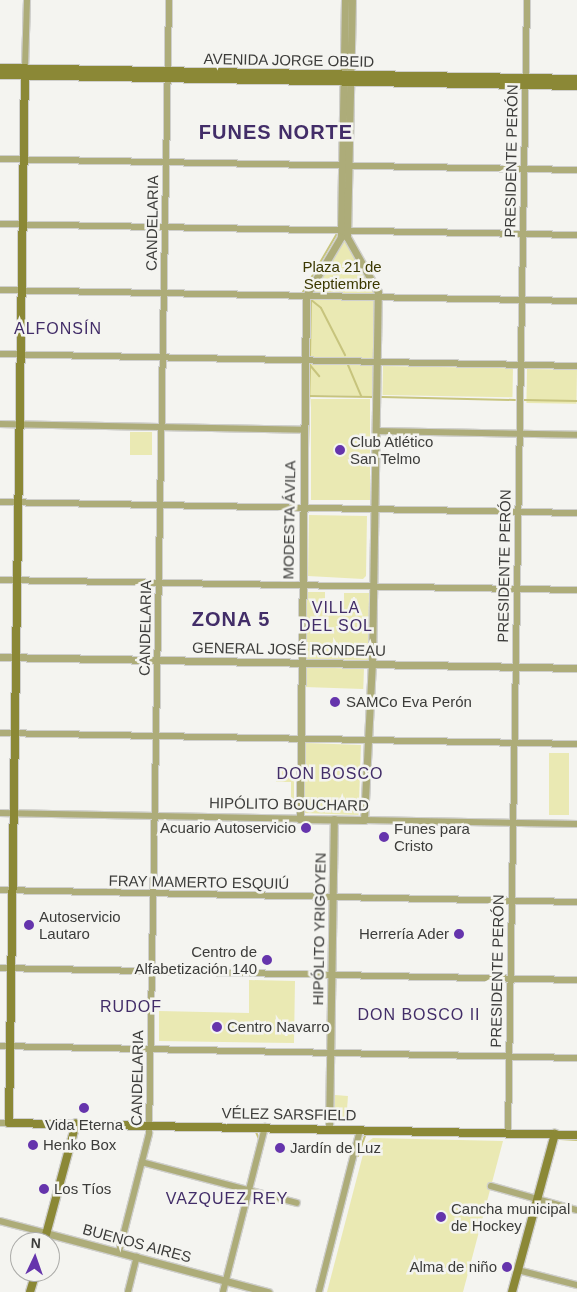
<!DOCTYPE html>
<html>
<head>
<meta charset="utf-8">
<style>
	body { margin:0 }
	#map { position:relative; width:577px; height:1292px; overflow:hidden; background:#f4f4f0; font-family:Arial,sans-serif }
	div>[style] { position:absolute }
	[style*='--x'] { left:calc(var(--x)*1px); top:calc(var(--y)*1px); width:calc(var(--w)*1px); rotate:calc(var(--a)*1deg) }
	.green>* { inset:0; background:#eae9b3; transform-origin:0 0 }
	.stream>* { height:2px; margin:-1px; padding:0 1px; transform-origin:1px; border-radius:1px; background:#c7c47d }
	.roads { filter:drop-shadow(1px 0 #cfcfcc) drop-shadow(-1px 0 #cfcfcc) drop-shadow(0 1px #cfcfcc) drop-shadow(0 -1px #cfcfcc) }
	.minor>* { height:5.5px; margin:-2.75px; padding:0 2.75px; transform-origin:2.75px; border-radius:2.75px; background:#adac79 }
	.tertiary>* { height:7px; margin:-3.5px; padding:0 3.5px; transform-origin:3.5px; border-radius:3.5px; background:#adac79 }
	.secondary>* { height:8px; margin:-4px; padding:0 4px; transform-origin:4px; border-radius:4px; background:#8b8836 }
	.dots>* { width:14px; height:14px; translate:-50% -50%; box-sizing:border-box; border:2px solid #f4f4f0; border-radius:50% }
	span { translate:-50% -50%; white-space:nowrap; text-align:center; line-height:1.15; -webkit-text-stroke:5px #f4f4f0; paint-order:stroke }
	.street-label { font-size:15px; color:#3c3c3a }
	.park-label { font-size:15px; color:#3b3800 }
	.poi-label { font-size:15px; color:#3c3c3a }
	.left { translate:0 -50%; text-align:left }
	.right { translate:-100% -50%; text-align:right }
	.neighbourhood-label { font-size:16px; color:#422d68; letter-spacing:1px }
	.district-label { font-size:20px; color:#422d68; font-weight:700; letter-spacing:1px }
	.north { position:absolute; left:10px; top:1232px; width:50px; height:50px; box-sizing:border-box; background:#f4f4f0; border:1px solid #aaaaa7; border-radius:50%; rotate:3deg; font-size:14px; font-weight:700; line-height:20px; text-align:center; color:#3c3c3a }
	.north::after { content:''; display:block; margin:auto; width:18px; height:22px; background:#6534ac; clip-path:polygon(50% 0,100% 100%,50% 72%,0 100%) }
</style>
</head>
<body>
<div id="map">
	<div class="green">
		<i style="clip-path:polygon(344px 238px,375px 294px,310px 295px,321px 272px)"></i>
		<i style="left:306px;top:296px;width:72px;height:99px;rotate:1deg"></i>
		<i style="left:383px;top:366px;width:130px;height:29px;rotate:1deg"></i>
		<i style="left:527px;top:369px;width:50px;height:34px;rotate:1deg"></i>
		<i style="left:311px;top:399px;width:59px;height:101px"></i>
		<i style="left:130px;top:432px;width:22px;height:23px"></i>
		<i style="clip-path:polygon(309px 515px,367px 516px,366px 576px,363px 579px,308px 576px)"></i>
		<i style="clip-path:polygon(306px 592px,325px 592px,325px 610px,344px 611px,344px 593px,369px 593px,368px 660px,304px 659px)"></i>
		<i style="left:305px;top:667px;width:59px;height:20px;rotate:2deg"></i>
		<i style="left:306px;top:743px;width:55px;height:70px;rotate:2deg"></i>
		<i style="left:549px;top:753px;width:20px;height:62px"></i>
		<i style="clip-path:polygon(276px 768px,294px 769px,294px 799px,291px 798px,291px 782px,276px 782px)"></i>
		<i style="clip-path:polygon(249px 980px,295px 981px,294px 1043px,159px 1041px,159px 1011px,249px 1013px)"></i>
		<i style="left:335px;top:1095px;width:13px;height:26px;rotate:4deg"></i>
		<i style="clip-path:polygon(373px 1138px,503px 1141px,463px 1292px,327px 1292px,366px 1143px)"></i>
	</div>
	<div class="stream">
		<i style="--x:303;--y:292;--w:66;--a:-59.9"></i>
		<i style="--x:310;--y:299;--w:14;--a:39"></i>
		<i style="--x:321;--y:308;--w:53;--a:62.9"></i>
		<i style="--x:310;--y:357;--w:57;--a:-89"></i>
		<i style="--x:309;--y:364;--w:16;--a:50"></i>
		<i style="--x:348;--y:365;--w:34;--a:67"></i>
		<i style="--x:309;--y:396;--w:63;--a:0.9"></i>
		<i style="--x:382;--y:397;--w:133;--a:1.3"></i>
		<i style="--x:523;--y:400;--w:54;--a:1.1"></i>
		<i style="--x:308;--y:449;--w:84;--a:-88.6"></i>
		<i style="--x:256;--y:1132;--w:8;--a:67"></i>
		<i style="--x:560;--y:1139;--w:17;--a:3"></i>
		<i style="--x:358;--y:1156;--w:24;--a:-71"></i>
	</div>
	<div class="roads">
		<div class="minor">
			<i style="--x:25;--y:68;--w:68;--a:-88.3"></i>
			<i style="--x:0;--y:159;--w:577;--a:1.09"></i>
			<i style="--x:0;--y:224;--w:577;--a:1.09"></i>
			<i style="--x:0;--y:290;--w:577;--a:1.09"></i>
			<i style="--x:0;--y:354;--w:577;--a:1.19"></i>
			<i style="--x:0;--y:424;--w:304;--a:1.1"></i>
			<i style="--x:376;--y:431;--w:201;--a:1.1"></i>
			<i style="--x:0;--y:502;--w:577;--a:1.09"></i>
			<i style="--x:0;--y:580;--w:577;--a:0.99"></i>
			<i style="--x:0;--y:733;--w:577;--a:1.09"></i>
			<i style="--x:0;--y:813;--w:300;--a:1.1"></i>
			<i style="--x:364;--y:820;--w:213;--a:1.1"></i>
			<i style="--x:0;--y:890;--w:577;--a:1.19"></i>
			<i style="--x:0;--y:968;--w:577;--a:1.19"></i>
			<i style="--x:0;--y:1046;--w:577;--a:1.19"></i>
			<i style="--x:0;--y:1123;--w:9;--a:0"></i>
			<i style="--x:508;--y:1133;--w:1133;--a:-89.04"></i>
			<i style="--x:142;--y:1162;--w:160;--a:14.8"></i>
			<i style="--x:491;--y:1186;--w:89;--a:15.6"></i>
			<i style="--x:0;--y:1221;--w:48;--a:14.6"></i>
			<i style="--x:119;--y:1252;--w:122;--a:-75.7"></i>
			<i style="--x:149;--y:1134;--w:1134;--a:-88.99"></i>
			<i style="--x:518;--y:1270;--w:61;--a:14.3"></i>
			<i style="--x:128;--y:1292;--w:36;--a:-76"></i>
			<i style="--x:223;--y:1292;--w:170;--a:-75.7"></i>
			<i style="--x:319;--y:1292;--w:167;--a:-75.8"></i>
		</div>
		<div class="tertiary">
			<i style="--x:345;--y:0;--w:237;--a:91"></i>
			<i style="--x:341;--y:237;--w:69;--a:120.7"></i>
			<i style="--x:306;--y:296;--w:523;--a:90.66"></i>
			<i style="--x:300;--y:819;--w:64;--a:0.9"></i>
			<i style="--x:364;--y:820;--w:156;--a:-87.1"></i>
			<i style="--x:372;--y:664;--w:372;--a:-89.1"></i>
			<i style="--x:378;--y:292;--w:63;--a:-119.4"></i>
			<i style="--x:347;--y:237;--w:237;--a:-88.8"></i>
			<i style="--x:0;--y:657;--w:577;--a:1.09"></i>
			<i style="--x:329;--y:1129;--w:310;--a:-89.1"></i>
			<i style="--x:46;--y:1233;--w:230;--a:14.9"></i>
		</div>
		<div class="secondary">
			<i style="--x:0;--y:68;--w:577;--a:1.09"></i>
			<i style="--x:25;--y:68;--w:1055;--a:90.87"></i>
			<i style="--x:9;--y:1123;--w:568;--a:1.21"></i>
			<i style="--x:0;--y:75;--w:577;--a:1.09"></i>
			<i style="--x:44;--y:1242;--w:123;--a:-74.9"></i>
			<i style="--x:30;--y:1292;--w:21;--a:-73"></i>
			<i style="--x:512;--y:1292;--w:164;--a:-74.8"></i>
		</div>
	</div>
	<div class="dots">
		<i style="left:340px;top:450px;background:#6534ac"></i>
		<i style="left:335px;top:702px;background:#6534ac"></i>
		<i style="left:306px;top:828px;background:#6534ac"></i>
		<i style="left:384px;top:837px;background:#6534ac"></i>
		<i style="left:29px;top:925px;background:#6534ac"></i>
		<i style="left:459px;top:934px;background:#6534ac"></i>
		<i style="left:267px;top:960px;background:#6534ac"></i>
		<i style="left:217px;top:1027px;background:#6534ac"></i>
		<i style="left:84px;top:1108px;background:#6534ac"></i>
		<i style="left:33px;top:1145px;background:#6534ac"></i>
		<i style="left:280px;top:1148px;background:#6534ac"></i>
		<i style="left:44px;top:1189px;background:#6534ac"></i>
		<i style="left:441px;top:1217px;background:#6534ac"></i>
		<i style="left:507px;top:1267px;background:#6534ac"></i>
	</div>
	<div class="street-label">
		<span style="left:289px;top:60px;rotate:1deg">AVENIDA JORGE OBEID</span>
		<span style="left:511px;top:161px;rotate:-89deg">PRESIDENTE PERÓN</span>
		<span style="left:152px;top:223px;rotate:-89deg">CANDELARIA</span>
		<span style="left:289px;top:520px;rotate:-89deg">MODESTA ÁVILA</span>
		<span style="left:504px;top:566px;rotate:-89deg">PRESIDENTE PERÓN</span>
		<span style="left:145px;top:628px;rotate:-89deg">CANDELARIA</span>
		<span style="left:289px;top:649px;rotate:1deg">GENERAL JOSÉ RONDEAU</span>
		<span style="left:289px;top:804px;rotate:1deg">HIPÓLITO BOUCHARD</span>
		<span style="left:199px;top:882px;rotate:1deg">FRAY MAMERTO ESQUIÚ</span>
		<span style="left:319px;top:929px;rotate:-89deg">HIPÓLITO YRIGOYEN</span>
		<span style="left:497px;top:971px;rotate:-89deg">PRESIDENTE PERÓN</span>
		<span style="left:137px;top:1078px;rotate:-89deg">CANDELARIA</span>
		<span style="left:289px;top:1114px;rotate:1deg">VÉLEZ SARSFIELD</span>
		<span style="left:137px;top:1243px;rotate:15deg">BUENOS AIRES</span>
	</div>
	<div class="park-label">
		<span style="left:342px;top:275px">Plaza 21 de<br>Septiembre</span>
	</div>
	<div class="poi-label">
		<span class="left" style="left:350px;top:450px">Club Atlético<br>San Telmo</span>
		<span class="left" style="left:346px;top:702px">SAMCo Eva Perón</span>
		<span class="right" style="left:296px;top:828px">Acuario Autoservicio</span>
		<span class="left" style="left:394px;top:837px">Funes para<br>Cristo</span>
		<span class="left" style="left:39px;top:925px">Autoservicio<br>Lautaro</span>
		<span class="right" style="left:449px;top:934px">Herrería Ader</span>
		<span class="right" style="left:257px;top:960px">Centro de<br>Alfabetización 140</span>
		<span class="left" style="left:227px;top:1027px">Centro Navarro</span>
		<span style="left:84px;top:1125px">Vida Eterna</span>
		<span class="left" style="left:43px;top:1145px">Henko Box</span>
		<span class="left" style="left:290px;top:1148px">Jardín de Luz</span>
		<span class="left" style="left:54px;top:1189px">Los Tíos</span>
		<span class="left" style="left:451px;top:1217px">Cancha municipal<br>de Hockey</span>
		<span class="right" style="left:497px;top:1267px">Alma de niño</span>
	</div>
	<div class="neighbourhood-label">
		<span style="left:58px;top:329px">ALFONSÍN</span>
		<span style="left:336px;top:617px">VILLA<br>DEL SOL</span>
		<span style="left:330px;top:774px">DON BOSCO</span>
		<span style="left:131px;top:1007px">RUDOF</span>
		<span style="left:419px;top:1015px">DON BOSCO II</span>
		<span style="left:227px;top:1199px">VAZQUEZ REY</span>
	</div>
	<div class="district-label">
		<span style="left:276px;top:132px">FUNES NORTE</span>
		<span style="left:231px;top:619px">ZONA 5</span>
	</div>
	<div class="north">N</div>
</div>
</body>
</html>
